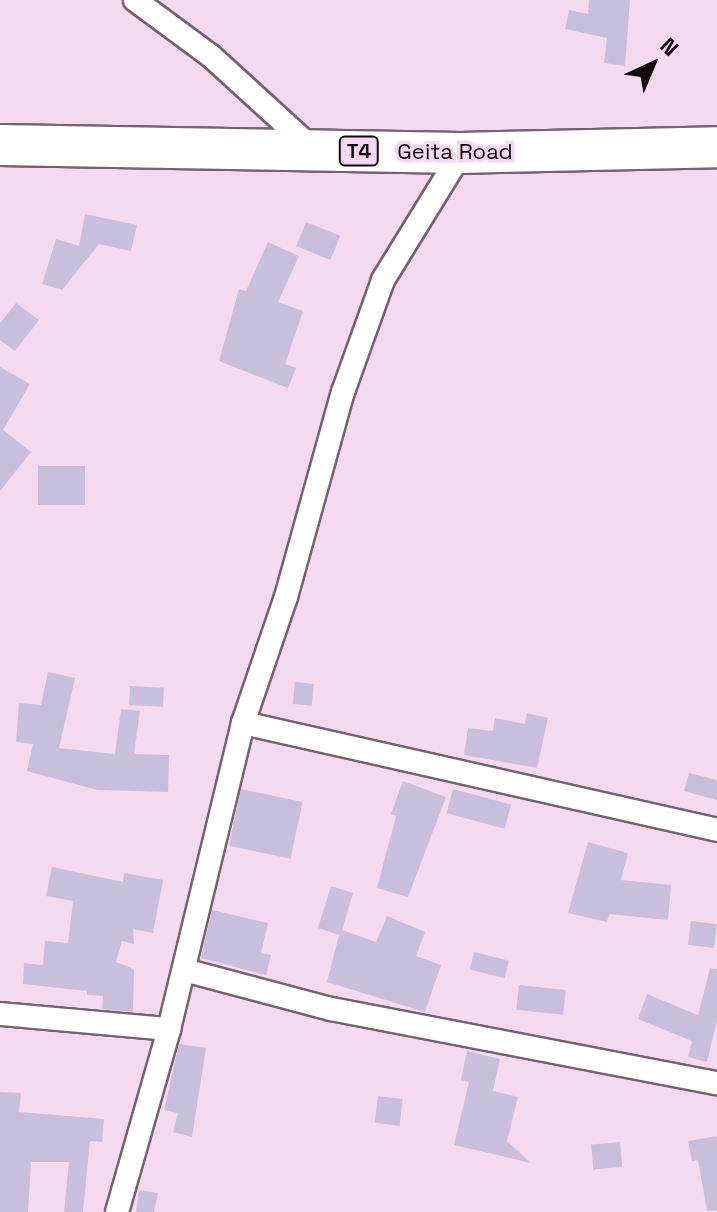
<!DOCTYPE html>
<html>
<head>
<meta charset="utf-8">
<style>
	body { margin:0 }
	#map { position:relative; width:717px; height:1212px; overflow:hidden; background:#f5d9ef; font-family:"Space Grotesk",sans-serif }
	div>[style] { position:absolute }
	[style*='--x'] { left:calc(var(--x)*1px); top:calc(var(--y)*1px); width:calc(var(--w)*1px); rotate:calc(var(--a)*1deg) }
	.building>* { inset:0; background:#c9bfdd; transform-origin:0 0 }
	.roads { filter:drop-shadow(2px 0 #786073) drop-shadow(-2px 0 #786073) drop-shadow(0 2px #786073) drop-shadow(0 -2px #786073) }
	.street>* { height:22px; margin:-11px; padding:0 11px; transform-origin:11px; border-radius:11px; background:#fff }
	.highway>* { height:40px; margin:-20px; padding:0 20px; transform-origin:20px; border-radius:20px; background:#fff }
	span { translate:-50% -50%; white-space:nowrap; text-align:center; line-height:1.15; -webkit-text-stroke:7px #f5d9ef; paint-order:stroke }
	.shield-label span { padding:2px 6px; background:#f5d9ef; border:2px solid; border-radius:6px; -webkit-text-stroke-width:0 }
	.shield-label { font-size:20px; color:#120910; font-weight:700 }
	.street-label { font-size:22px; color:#120910 }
	.north { position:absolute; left:613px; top:24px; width:80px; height:80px; -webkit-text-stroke:6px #f5d9ef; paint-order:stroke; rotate:44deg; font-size:22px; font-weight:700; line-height:32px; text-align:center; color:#120910 }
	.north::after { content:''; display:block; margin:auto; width:28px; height:36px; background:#120910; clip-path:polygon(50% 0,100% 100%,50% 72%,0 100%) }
</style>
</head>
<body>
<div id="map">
	<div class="building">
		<i style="clip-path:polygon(589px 0,630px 0,625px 66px,604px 63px,607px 38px,565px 29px,569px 10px,588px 14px)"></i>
		<i style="clip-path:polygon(85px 214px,137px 225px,131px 251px,99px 244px,62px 290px,42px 284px,56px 239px,79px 246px)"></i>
		<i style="left:306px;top:222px;width:37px;height:26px;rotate:22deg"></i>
		<i style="clip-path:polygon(268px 242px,299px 256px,278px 302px,303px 311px,285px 364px,296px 368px,288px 388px,219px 361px,239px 289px,246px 291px)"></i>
		<i style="clip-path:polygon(16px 303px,39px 320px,15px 351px,0 340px,0 323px)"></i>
		<i style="clip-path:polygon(0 367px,30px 384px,3px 430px,31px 452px,0 491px)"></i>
		<i style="left:38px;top:466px;width:47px;height:39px"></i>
		<i style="clip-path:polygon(48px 672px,75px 678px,59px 748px,115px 754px,121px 709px,140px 711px,134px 754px,169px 755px,168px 792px,97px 790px,27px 771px,33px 744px,16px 742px,19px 703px,41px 705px)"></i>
		<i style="left:295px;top:682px;width:19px;height:22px;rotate:6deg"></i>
		<i style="left:130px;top:686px;width:34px;height:19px;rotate:3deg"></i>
		<i style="clip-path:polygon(527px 713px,548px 718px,537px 768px,464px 755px,468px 728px,493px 731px,495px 718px,525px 724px)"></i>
		<i style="clip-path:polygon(689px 773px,717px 780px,717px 800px,684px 791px)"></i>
		<i style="clip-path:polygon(403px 781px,446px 797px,408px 897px,377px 888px,396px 816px,391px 814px)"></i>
		<i style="left:241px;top:789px;width:63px;height:58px;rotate:12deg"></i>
		<i style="left:453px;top:789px;width:60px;height:25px;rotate:15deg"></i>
		<i style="clip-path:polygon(588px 842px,628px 853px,621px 880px,671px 885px,668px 920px,609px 914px,607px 922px,568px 913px)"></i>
		<i style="clip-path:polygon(52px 867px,123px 882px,124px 873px,163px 880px,153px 933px,133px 929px,134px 944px,122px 941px,116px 962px,134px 969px,133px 1012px,102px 1009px,103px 996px,87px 995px,87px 991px,23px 984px,24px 963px,43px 965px,45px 941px,68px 943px,73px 901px,46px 896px)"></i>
		<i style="clip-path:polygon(331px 886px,353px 893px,342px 930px,376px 942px,387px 916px,425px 932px,416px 956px,441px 965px,425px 1012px,327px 982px,339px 935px,318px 928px)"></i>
		<i style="clip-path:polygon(212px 910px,268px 923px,261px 953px,271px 955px,266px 975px,201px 958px)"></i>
		<i style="left:691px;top:921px;width:26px;height:24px;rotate:7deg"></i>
		<i style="left:474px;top:952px;width:36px;height:18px;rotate:14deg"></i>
		<i style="clip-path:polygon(710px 968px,717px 969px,717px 1020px,707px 1062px,688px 1057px,692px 1041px,638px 1019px,647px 994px,698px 1015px)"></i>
		<i style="left:519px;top:985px;width:47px;height:25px;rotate:6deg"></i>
		<i style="clip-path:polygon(179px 1044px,206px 1048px,192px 1137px,173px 1132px,178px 1113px,164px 1110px)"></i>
		<i style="clip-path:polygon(467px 1051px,500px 1059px,493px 1091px,518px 1097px,507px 1141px,531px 1163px,454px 1145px,469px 1082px,461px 1080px)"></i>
		<i style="clip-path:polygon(0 1092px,21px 1093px,19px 1112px,104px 1119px,102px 1142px,90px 1141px,83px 1212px,64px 1212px,69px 1162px,31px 1162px,28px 1212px,0 1212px)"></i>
		<i style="left:378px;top:1096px;width:25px;height:27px;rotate:7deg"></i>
		<i style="clip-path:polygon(717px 1136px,717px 1210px,707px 1211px,698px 1160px,692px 1161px,688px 1141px)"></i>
		<i style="left:620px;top:1142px;width:25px;height:29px;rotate:85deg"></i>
		<i style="clip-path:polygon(139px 1190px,158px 1193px,154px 1212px,136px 1212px)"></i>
	</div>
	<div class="roads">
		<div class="street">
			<i style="--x:135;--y:0;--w:94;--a:36.4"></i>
			<i style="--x:211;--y:56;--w:139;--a:42.4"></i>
			<i style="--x:243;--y:723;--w:486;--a:12.7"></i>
			<i style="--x:184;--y:970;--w:152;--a:14.9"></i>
			<i style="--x:331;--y:1009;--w:393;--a:10.9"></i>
			<i style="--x:0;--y:1014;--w:170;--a:5.1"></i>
			<i style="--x:117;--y:1212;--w:190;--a:-74.1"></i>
			<i style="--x:169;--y:1029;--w:315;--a:-76.4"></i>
			<i style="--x:243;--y:723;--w:133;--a:-71.2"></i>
			<i style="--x:286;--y:597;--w:213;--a:-74.5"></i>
			<i style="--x:343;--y:392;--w:119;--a:-70.3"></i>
			<i style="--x:383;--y:280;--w:149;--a:-58.4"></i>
		</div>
		<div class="highway">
			<i style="--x:0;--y:145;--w:461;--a:1"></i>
			<i style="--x:461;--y:153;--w:256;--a:-1.3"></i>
		</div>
	</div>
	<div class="shield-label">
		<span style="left:359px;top:151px">T4</span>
	</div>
	<div class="street-label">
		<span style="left:455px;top:152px">Geita Road</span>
	</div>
	<div class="north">N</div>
</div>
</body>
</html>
